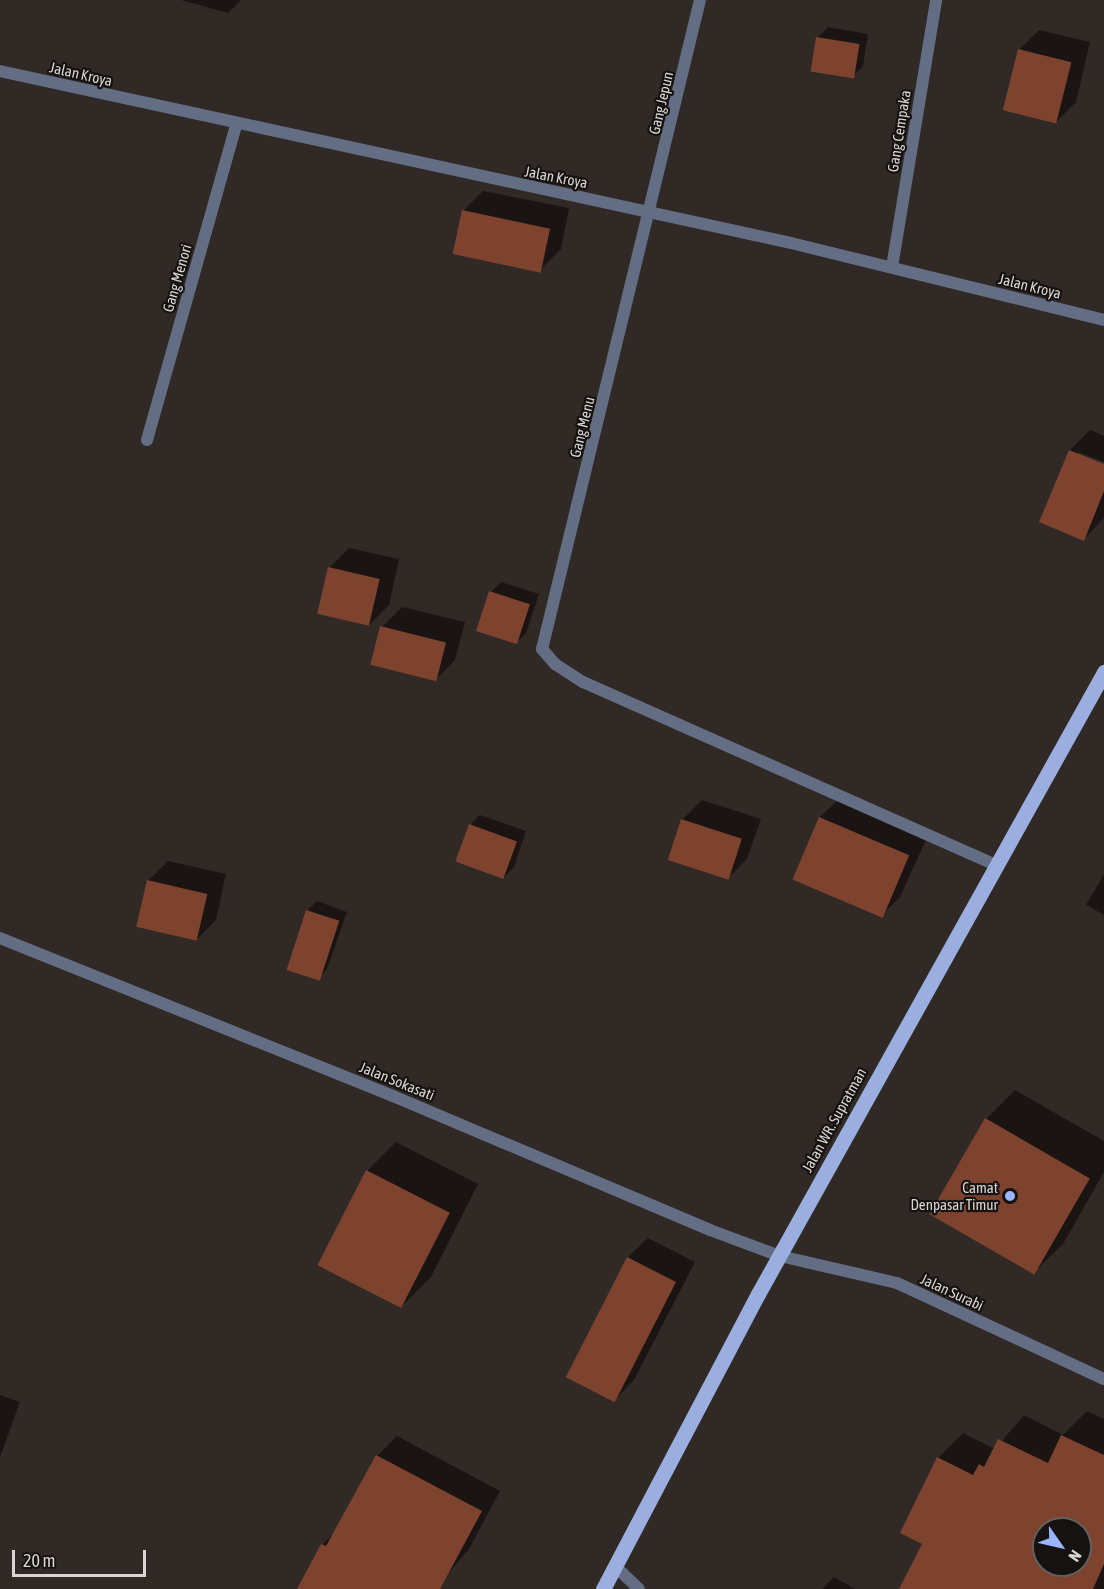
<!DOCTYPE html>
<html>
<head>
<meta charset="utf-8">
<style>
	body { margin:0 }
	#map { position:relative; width:1104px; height:1589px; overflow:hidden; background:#312925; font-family:"Asap Condensed",sans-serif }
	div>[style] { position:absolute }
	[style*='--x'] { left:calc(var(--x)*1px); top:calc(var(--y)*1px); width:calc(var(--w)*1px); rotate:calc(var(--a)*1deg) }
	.shadow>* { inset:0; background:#0007 }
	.building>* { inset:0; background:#7d432e; transform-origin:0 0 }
	.service>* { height:12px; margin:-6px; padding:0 6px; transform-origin:6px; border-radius:6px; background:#636d84 }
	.minor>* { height:12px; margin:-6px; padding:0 6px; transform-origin:6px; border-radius:6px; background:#636d84 }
	.primary>* { height:15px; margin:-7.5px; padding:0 7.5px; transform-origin:7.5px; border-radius:7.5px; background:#9aafdf }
	.dots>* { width:16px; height:16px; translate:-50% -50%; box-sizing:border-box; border:3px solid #161211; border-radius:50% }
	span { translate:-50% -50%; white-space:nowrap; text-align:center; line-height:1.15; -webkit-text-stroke:4.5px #161211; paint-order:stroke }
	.street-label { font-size:15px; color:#dad5d2 }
	.poi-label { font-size:15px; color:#dad5d2 }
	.right { translate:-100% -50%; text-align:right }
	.north { position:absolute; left:1032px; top:1517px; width:60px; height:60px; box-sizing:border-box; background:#161211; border:2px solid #64605e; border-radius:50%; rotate:124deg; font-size:16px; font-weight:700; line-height:24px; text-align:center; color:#dad5d2 }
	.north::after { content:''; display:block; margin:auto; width:21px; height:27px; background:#98b5fd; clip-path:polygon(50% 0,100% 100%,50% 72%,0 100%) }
	.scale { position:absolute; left:12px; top:1550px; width:134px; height:27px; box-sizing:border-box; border:3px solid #dad5d2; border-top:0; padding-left:8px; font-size:18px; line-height:21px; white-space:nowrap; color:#dad5d2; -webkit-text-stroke:4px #161211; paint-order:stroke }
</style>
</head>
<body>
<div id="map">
	<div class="shadow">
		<i style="clip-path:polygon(181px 0,241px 0,228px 13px)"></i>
		<i style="clip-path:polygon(828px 27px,868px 34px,863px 66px,853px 76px,818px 37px)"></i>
		<i style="clip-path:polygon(1039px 30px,1090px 42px,1076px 102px,1056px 122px,1019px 50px)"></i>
		<i style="clip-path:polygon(483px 191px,569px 208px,561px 249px,541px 269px,463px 211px)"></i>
		<i style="clip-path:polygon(1090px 430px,1104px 436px,1104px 462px,1078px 452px,1078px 455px,1104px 466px,1104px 518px,1084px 539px,1041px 522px,1070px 450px)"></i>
		<i style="clip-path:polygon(349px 548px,399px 559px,389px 605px,369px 625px,329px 568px)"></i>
		<i style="clip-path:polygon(501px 582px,539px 594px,526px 633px,516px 643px,491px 592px)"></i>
		<i style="clip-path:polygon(402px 607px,465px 622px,455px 660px,435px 680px,382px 627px)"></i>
		<i style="clip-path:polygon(840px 798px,928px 835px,900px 897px,880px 917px,793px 879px,820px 817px)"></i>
		<i style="clip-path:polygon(702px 800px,761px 819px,747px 859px,727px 879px,682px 820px)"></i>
		<i style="clip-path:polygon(480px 815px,526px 831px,514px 867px,504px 877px,470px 825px)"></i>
		<i style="clip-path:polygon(168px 861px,226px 874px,216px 920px,196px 940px,148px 881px)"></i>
		<i style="clip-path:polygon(1104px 874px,1104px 915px,1086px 905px)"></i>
		<i style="clip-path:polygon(317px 901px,347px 912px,327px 969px,318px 979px,307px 911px)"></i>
		<i style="clip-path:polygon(1015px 1090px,1104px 1141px,1104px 1172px,1063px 1244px,1034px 1272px,986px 1119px)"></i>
		<i style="clip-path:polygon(396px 1142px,478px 1184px,431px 1277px,402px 1306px,367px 1171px)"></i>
		<i style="clip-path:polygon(648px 1238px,695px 1262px,634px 1380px,615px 1400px,567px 1376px,628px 1257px)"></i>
		<i style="clip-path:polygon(0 1395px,20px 1402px,0 1457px)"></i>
		<i style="clip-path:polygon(evenodd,1087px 1411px,1104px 1419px,1104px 1589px,901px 1589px,924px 1543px,938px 1458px,963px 1433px,995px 1449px,1024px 1415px,1063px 1435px,1087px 1411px,1044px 1529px,1080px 1529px,1080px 1565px,1044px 1565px,1044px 1529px)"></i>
		<i style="clip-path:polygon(397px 1436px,500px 1491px,469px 1549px,435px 1589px,299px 1589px,322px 1545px,337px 1530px,377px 1456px)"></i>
		<i style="clip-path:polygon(834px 1577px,855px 1589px,822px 1589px)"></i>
	</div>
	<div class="building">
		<i style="left:816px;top:37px;width:44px;height:35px;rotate:9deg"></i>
		<i style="left:1018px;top:49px;width:55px;height:63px;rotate:14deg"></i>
		<i style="left:462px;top:210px;width:90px;height:45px;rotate:12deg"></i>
		<i style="clip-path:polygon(1069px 450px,1104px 464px,1104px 491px,1084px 541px,1039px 522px)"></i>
		<i style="left:328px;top:567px;width:53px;height:48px;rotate:13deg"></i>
		<i style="left:489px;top:591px;width:43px;height:42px;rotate:18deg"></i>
		<i style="left:380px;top:626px;width:68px;height:40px;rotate:14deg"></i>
		<i style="left:819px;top:817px;width:98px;height:68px;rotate:23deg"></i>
		<i style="left:681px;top:819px;width:64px;height:43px;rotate:18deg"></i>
		<i style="left:469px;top:824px;width:51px;height:40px;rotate:20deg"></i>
		<i style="left:147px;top:880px;width:62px;height:48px;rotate:13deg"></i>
		<i style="left:306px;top:910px;width:35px;height:63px;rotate:18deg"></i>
		<i style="left:985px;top:1118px;width:121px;height:111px;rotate:30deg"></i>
		<i style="left:366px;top:1170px;width:94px;height:107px;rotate:27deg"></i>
		<i style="left:627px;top:1257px;width:55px;height:135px;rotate:27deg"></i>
		<i style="clip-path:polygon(evenodd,1061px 1435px,1104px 1455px,1104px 1564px,1093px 1589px,899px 1589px,922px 1544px,900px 1533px,937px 1457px,973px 1475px,979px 1464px,984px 1467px,998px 1439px,1048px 1463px,1061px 1435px,1044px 1529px,1080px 1529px,1080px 1565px,1044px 1565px,1044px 1529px)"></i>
		<i style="clip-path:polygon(376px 1455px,482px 1511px,440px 1589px,297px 1589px,321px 1544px,326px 1546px)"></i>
	</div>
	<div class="service">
		<i style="--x:615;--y:1566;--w:33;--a:44"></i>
	</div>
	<div class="minor">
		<i style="--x:700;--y:0;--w:668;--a:103.68"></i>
		<i style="--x:542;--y:649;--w:20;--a:49"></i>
		<i style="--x:555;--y:664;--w:33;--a:33"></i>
		<i style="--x:583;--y:682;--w:454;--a:23.9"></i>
		<i style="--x:0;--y:71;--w:809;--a:12.27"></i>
		<i style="--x:791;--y:243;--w:322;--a:13.8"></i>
		<i style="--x:892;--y:267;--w:271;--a:-80.6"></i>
		<i style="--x:147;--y:440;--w:327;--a:-74.2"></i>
		<i style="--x:0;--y:938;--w:424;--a:21.9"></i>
		<i style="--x:393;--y:1096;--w:344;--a:22.9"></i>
		<i style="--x:710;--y:1230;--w:75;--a:20.4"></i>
		<i style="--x:780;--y:1256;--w:120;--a:13"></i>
		<i style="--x:897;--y:1283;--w:228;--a:24.9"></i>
	</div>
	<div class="primary">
		<i style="--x:603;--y:1589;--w:333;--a:-62.3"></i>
		<i style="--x:758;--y:1294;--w:712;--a:-60.91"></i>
	</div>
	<div class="dots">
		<i style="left:1010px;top:1196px;background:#98b5fd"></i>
	</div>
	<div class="street-label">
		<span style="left:81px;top:74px;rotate:13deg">Jalan Kroya</span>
		<span style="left:661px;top:103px;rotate:-77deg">Gang Jepun</span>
		<span style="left:899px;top:131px;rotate:-81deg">Gang Cempaka</span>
		<span style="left:556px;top:177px;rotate:11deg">Jalan Kroya</span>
		<span style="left:177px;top:278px;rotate:-74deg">Gang Menori</span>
		<span style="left:1030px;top:286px;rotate:14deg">Jalan Kroya</span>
		<span style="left:582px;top:427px;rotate:-76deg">Gang Menu</span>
		<span style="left:397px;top:1081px;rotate:22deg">Jalan Sokasati</span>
		<span style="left:834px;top:1120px;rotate:-61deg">Jalan WR. Supratman</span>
		<span style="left:952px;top:1292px;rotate:25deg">Jalan Surabi</span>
	</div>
	<div class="poi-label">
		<span class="right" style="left:998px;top:1196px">Camat<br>Denpasar Timur</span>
	</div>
	<div class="north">N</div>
	<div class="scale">20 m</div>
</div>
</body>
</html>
